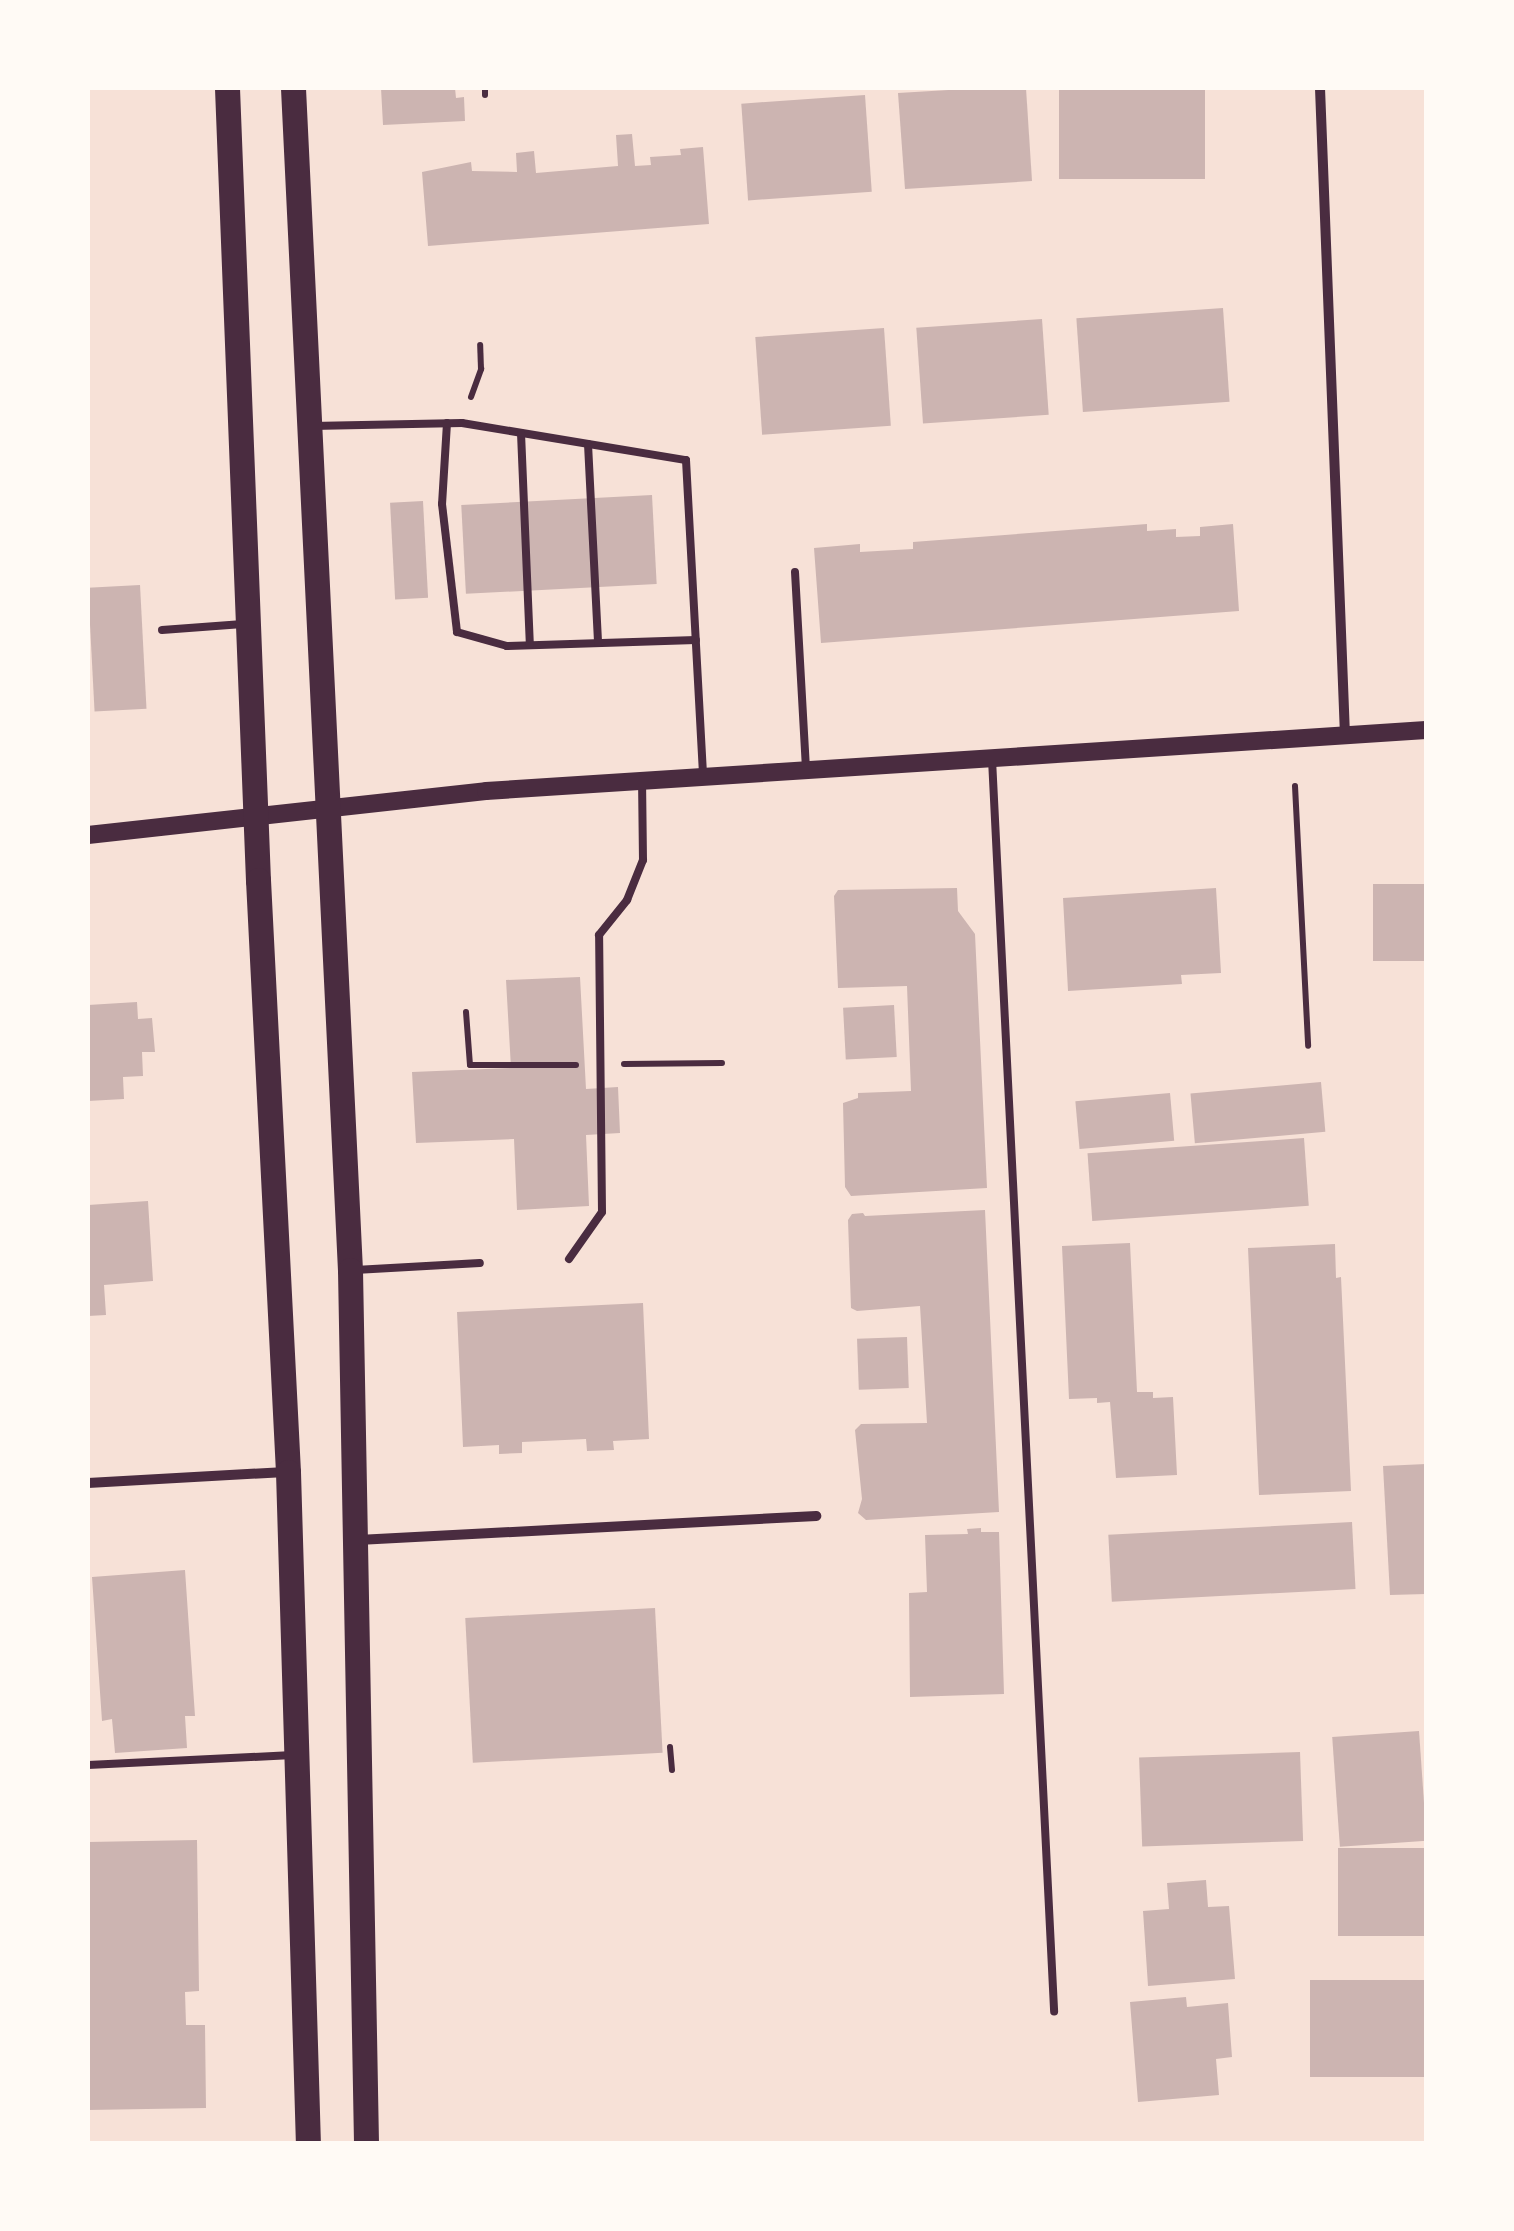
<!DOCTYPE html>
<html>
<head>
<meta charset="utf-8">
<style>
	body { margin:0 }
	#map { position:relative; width:1514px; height:2231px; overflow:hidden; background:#f7e1d7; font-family:Manrope,sans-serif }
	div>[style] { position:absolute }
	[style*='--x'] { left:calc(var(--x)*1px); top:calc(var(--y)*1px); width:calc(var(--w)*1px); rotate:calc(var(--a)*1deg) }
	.building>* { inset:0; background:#ccb4b1; transform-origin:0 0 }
	.path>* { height:6px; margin:-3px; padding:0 3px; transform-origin:3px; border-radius:3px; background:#4a2c40 }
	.service>* { height:8px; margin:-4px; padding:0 4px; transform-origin:4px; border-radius:4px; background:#4a2c40 }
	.minor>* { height:10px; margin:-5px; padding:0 5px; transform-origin:5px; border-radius:5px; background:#4a2c40 }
	.tertiary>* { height:18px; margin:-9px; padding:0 9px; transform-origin:9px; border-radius:9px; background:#4a2c40 }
	.primary>* { height:25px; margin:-12.5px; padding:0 12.5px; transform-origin:12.5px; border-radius:12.5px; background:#4a2c40 }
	span { translate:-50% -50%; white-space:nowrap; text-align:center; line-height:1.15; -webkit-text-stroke:8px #fffaf5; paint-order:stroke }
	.frame { position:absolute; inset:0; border:90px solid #fffaf5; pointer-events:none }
</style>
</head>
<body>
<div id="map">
	<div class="building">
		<i style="clip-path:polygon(381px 88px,455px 88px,456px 98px,464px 97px,465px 121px,383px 125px)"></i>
		<i style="clip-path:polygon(982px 88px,1026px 88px,1032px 181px,905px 189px,898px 93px)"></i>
		<i style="left:1059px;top:88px;width:146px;height:91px"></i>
		<i style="left:865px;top:95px;width:97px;height:124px;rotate:86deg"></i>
		<i style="clip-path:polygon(632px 134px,635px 166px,651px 165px,650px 157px,681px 155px,680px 149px,703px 147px,709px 224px,428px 246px,422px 172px,471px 162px,472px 171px,517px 172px,516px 153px,534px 151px,536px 173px,618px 166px,616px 135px)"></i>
		<i style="left:1223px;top:308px;width:94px;height:147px;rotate:86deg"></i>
		<i style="left:1042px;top:319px;width:96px;height:126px;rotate:86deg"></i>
		<i style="left:884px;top:328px;width:98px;height:129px;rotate:86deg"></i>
		<i style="left:652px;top:495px;width:89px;height:191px;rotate:87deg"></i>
		<i style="left:423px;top:501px;width:97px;height:33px;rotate:87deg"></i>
		<i style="clip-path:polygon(1147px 524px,1147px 531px,1176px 529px,1176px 537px,1200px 536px,1200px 527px,1233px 524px,1239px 611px,821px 643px,814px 548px,860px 544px,860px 552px,913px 549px,913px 542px)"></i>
		<i style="left:140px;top:585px;width:124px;height:52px;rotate:87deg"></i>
		<i style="left:1426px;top:884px;width:77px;height:53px;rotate:90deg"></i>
		<i style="clip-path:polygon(957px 888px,958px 911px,975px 934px,987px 1188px,851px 1196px,845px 1187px,843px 1103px,858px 1098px,858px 1093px,911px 1091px,907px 986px,838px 988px,834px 896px,838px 890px)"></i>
		<i style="clip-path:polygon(1216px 888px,1221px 973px,1181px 975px,1182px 984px,1068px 991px,1063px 898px)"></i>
		<i style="clip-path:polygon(580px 977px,586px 1089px,618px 1087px,620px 1133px,586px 1135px,589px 1206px,517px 1210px,514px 1139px,416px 1143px,412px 1072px,511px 1068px,506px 980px)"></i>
		<i style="clip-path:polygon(137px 1002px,138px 1019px,152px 1018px,155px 1052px,142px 1052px,143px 1076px,123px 1077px,124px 1099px,88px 1101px,88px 1005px)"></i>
		<i style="left:894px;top:1005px;width:52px;height:51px;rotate:87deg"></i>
		<i style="left:1321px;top:1082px;width:50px;height:131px;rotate:85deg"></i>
		<i style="left:1170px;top:1093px;width:48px;height:95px;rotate:85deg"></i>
		<i style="left:1304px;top:1138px;width:68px;height:217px;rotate:86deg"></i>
		<i style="clip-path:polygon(148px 1201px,153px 1281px,104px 1285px,106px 1315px,88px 1316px,88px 1205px)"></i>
		<i style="clip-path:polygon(985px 1210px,999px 1512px,866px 1520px,858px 1513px,862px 1499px,855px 1430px,861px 1424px,927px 1423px,920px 1306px,857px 1311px,851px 1308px,848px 1220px,852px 1214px,863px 1213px,865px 1216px)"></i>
		<i style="clip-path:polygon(1130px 1243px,1137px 1392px,1153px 1392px,1153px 1398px,1173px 1397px,1177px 1475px,1116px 1478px,1110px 1402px,1097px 1403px,1097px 1398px,1069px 1399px,1062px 1246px)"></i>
		<i style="clip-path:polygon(1335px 1244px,1336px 1278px,1341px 1277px,1351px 1491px,1259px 1495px,1248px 1248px)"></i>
		<i style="clip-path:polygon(643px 1303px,649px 1439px,613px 1441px,614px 1450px,587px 1451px,586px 1439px,522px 1442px,522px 1453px,499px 1454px,499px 1445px,463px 1447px,457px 1312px)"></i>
		<i style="left:907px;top:1337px;width:51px;height:50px;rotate:88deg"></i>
		<i style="clip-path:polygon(1426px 1464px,1426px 1594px,1390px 1595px,1383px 1466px)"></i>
		<i style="left:1352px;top:1522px;width:67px;height:244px;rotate:87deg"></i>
		<i style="clip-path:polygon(981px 1528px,981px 1532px,999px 1532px,1004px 1694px,910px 1697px,909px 1593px,927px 1592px,925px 1535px,968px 1534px,967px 1529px)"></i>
		<i style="clip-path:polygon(185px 1570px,195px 1716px,185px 1716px,187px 1748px,115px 1753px,112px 1719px,102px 1721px,92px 1577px)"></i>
		<i style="left:655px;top:1608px;width:145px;height:190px;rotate:87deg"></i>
		<i style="left:1419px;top:1731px;width:110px;height:87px;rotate:86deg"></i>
		<i style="left:1300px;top:1752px;width:89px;height:161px;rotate:88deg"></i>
		<i style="clip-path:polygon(197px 1840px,199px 1991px,185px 1992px,186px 2025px,205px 2025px,206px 2108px,88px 2110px,88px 1842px)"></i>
		<i style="left:1426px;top:1848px;width:88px;height:88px;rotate:90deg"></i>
		<i style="clip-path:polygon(1206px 1880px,1208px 1907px,1229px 1906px,1235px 1979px,1148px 1986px,1143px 1911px,1169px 1909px,1167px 1883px)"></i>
		<i style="left:1426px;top:1980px;width:97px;height:116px;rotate:90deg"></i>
		<i style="clip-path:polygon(1186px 1997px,1187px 2007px,1228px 2003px,1232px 2057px,1216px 2059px,1219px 2095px,1138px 2102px,1130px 2002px)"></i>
	</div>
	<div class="path">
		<i style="--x:485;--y:88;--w:7;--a:90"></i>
		<i style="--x:471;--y:397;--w:30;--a:-70"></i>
		<i style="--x:481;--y:369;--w:24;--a:-92"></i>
		<i style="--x:1295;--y:786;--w:260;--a:87.1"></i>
		<i style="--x:466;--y:1012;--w:53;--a:85.7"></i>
		<i style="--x:470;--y:1065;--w:106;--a:0"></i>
		<i style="--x:624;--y:1064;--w:98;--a:-0.6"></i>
		<i style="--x:670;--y:1747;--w:23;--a:85"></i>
	</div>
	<div class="service">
		<i style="--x:447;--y:423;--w:81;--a:93.5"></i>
		<i style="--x:442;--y:504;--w:129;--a:83.3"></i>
		<i style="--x:457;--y:632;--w:52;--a:15.6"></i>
		<i style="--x:507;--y:646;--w:189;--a:-1.8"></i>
		<i style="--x:312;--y:426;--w:150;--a:-1.1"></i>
		<i style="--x:462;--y:423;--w:227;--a:9.4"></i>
		<i style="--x:686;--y:460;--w:318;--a:86.9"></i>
		<i style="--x:521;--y:433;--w:212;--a:87.6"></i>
		<i style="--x:588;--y:444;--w:199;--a:87.1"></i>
		<i style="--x:795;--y:572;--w:199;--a:86.8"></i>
		<i style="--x:162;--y:630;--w:81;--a:-4.2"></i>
		<i style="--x:992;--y:759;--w:1254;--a:87.16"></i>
		<i style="--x:569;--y:1259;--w:57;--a:-54.9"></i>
		<i style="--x:602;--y:1212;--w:277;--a:-90.6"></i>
		<i style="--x:599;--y:935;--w:45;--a:-51.3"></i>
		<i style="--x:627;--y:900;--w:43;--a:-68.2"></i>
		<i style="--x:643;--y:860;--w:79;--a:-90.7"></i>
		<i style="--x:355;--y:1270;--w:125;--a:-3.2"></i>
		<i style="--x:88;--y:1765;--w:205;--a:-2.8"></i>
	</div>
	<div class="minor">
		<i style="--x:1320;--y:88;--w:647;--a:87.79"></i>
		<i style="--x:88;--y:1483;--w:198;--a:-3.2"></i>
		<i style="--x:358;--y:1540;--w:459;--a:-3"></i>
	</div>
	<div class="tertiary">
		<i style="--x:88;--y:835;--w:400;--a:-6.3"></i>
		<i style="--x:486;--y:791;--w:942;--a:-3.71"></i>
	</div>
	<div class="primary">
		<i style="--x:227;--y:88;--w:793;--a:87.76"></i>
		<i style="--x:258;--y:880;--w:593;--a:87.1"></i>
		<i style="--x:288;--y:1472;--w:672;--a:88.3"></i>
		<i style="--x:293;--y:88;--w:1183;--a:87.24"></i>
		<i style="--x:350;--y:1270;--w:874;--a:88.95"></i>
	</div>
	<div class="frame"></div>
</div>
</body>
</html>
